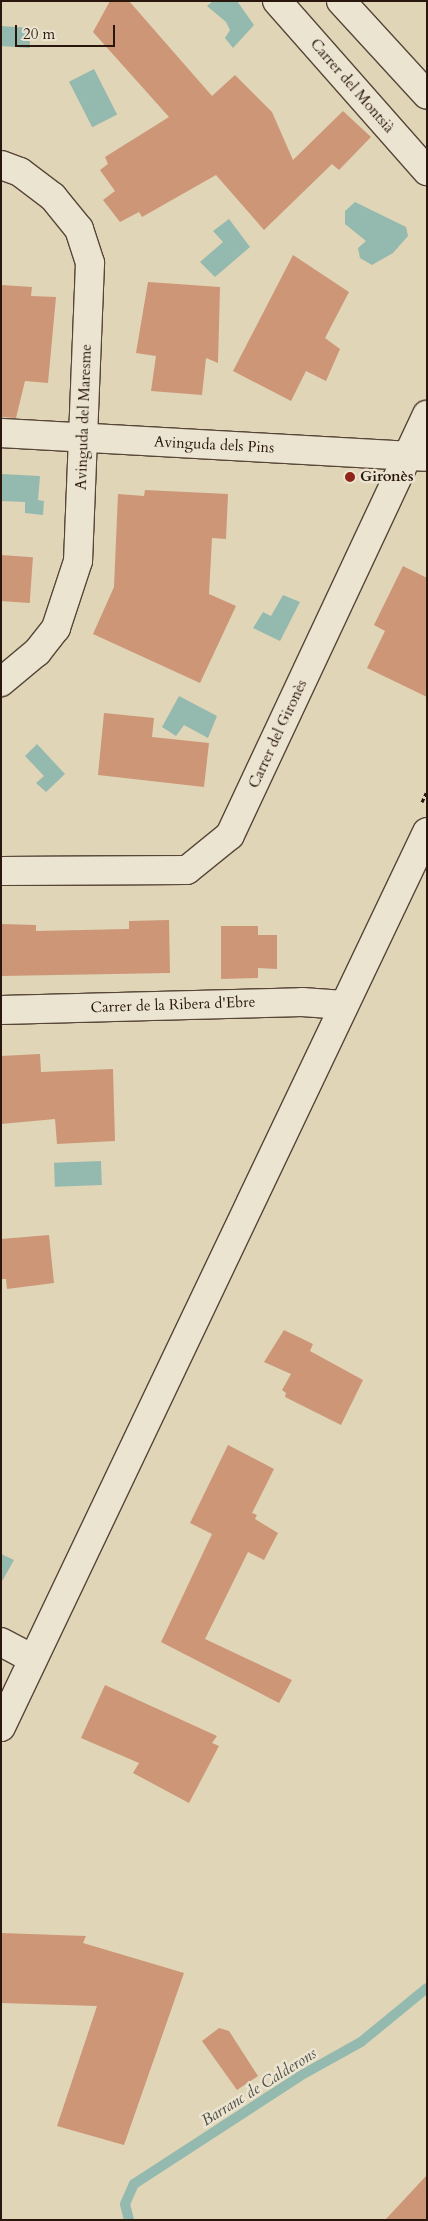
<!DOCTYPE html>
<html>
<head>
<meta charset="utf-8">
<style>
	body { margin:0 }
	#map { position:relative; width:428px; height:2221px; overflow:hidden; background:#e0d5b7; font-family:Cardo,serif }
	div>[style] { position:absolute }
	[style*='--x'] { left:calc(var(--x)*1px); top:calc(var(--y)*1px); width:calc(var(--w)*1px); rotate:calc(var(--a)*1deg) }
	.water>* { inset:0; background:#94b9af; transform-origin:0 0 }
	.stream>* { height:10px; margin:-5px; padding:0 5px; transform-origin:5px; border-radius:5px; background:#94b9af }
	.building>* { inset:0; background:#cc9677; transform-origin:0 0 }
	.path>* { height:3px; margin-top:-1.5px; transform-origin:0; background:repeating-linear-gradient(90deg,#29160d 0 4px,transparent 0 6.5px) }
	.roads { filter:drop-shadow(1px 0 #574638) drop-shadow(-1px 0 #574638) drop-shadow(0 1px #574638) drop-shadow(0 -1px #574638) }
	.street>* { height:28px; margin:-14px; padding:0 14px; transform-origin:14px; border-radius:14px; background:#ebe4d0 }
	.secondary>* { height:28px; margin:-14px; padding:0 14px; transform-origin:14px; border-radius:14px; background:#ebe4d0 }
	.dots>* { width:14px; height:14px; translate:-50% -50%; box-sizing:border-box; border:2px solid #ebe4d0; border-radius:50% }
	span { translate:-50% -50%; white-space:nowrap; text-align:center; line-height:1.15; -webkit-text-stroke:5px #ebe4d0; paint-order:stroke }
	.street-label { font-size:15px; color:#29160d }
	.poi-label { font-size:15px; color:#29160d; font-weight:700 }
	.left { translate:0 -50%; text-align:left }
	.water-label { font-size:16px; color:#4e4f46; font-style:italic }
	.frame { position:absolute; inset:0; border:2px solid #29160d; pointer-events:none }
	.scale { position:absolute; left:15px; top:25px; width:100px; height:22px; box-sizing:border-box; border:2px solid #29160d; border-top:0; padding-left:6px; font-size:15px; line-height:18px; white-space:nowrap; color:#29160d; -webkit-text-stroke:4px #ebe4d0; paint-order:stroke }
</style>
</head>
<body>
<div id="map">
	<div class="water">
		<i style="clip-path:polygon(213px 1px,237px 1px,254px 25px,233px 48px,225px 38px,230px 30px,226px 22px,207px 6px)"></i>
		<i style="left:1px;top:26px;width:30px;height:20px;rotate:4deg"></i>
		<i style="left:94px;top:69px;width:51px;height:28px;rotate:63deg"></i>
		<i style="clip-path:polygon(355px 202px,406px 227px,408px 236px,393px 253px,372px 265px,360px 258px,358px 248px,366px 241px,345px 224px,345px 211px)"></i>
		<i style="clip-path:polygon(229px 219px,250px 247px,215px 277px,200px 262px,223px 242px,213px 231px)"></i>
		<i style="clip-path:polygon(1px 474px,40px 476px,38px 500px,44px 501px,43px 515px,25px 513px,25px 502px,1px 501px)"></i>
		<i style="clip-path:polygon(283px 595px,300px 602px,280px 641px,253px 628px,263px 612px,271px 616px)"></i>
		<i style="clip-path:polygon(179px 696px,217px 716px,208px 738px,184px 725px,176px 736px,162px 727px)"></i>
		<i style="clip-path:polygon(37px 744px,65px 774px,46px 792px,36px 783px,44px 776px,25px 756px)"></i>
		<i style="left:101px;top:1161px;width:24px;height:47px;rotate:88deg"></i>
		<i style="clip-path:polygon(1px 1554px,14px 1560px,1px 1583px)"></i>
	</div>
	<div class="stream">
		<i style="--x:129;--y:2220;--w:16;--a:-104"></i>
		<i style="--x:125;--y:2204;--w:22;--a:-66"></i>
		<i style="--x:134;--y:2184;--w:198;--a:-33"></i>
		<i style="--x:300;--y:2076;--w:70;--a:-29.1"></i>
		<i style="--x:361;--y:2042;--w:85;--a:-39.3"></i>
	</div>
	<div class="building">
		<i style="clip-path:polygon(110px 1px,129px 1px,212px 96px,235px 75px,272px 112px,293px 160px,343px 111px,371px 137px,339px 170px,332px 164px,264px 230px,216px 175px,142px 217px,139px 212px,120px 222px,103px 200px,115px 191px,100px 170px,108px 164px,105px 157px,169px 117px,93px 32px)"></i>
		<i style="clip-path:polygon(293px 255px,349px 292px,325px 338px,340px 349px,326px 381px,306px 371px,291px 401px,233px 371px)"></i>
		<i style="clip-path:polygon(148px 282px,220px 287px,218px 363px,206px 358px,202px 395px,151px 391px,156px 356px,136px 353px)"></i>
		<i style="clip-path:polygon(1px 285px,32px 287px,31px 296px,56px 297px,48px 383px,25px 381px,16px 418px,1px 417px)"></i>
		<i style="clip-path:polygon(145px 490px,228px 494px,226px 539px,212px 538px,209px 594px,236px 606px,200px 683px,93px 634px,114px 587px,118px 494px,144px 496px)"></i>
		<i style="left:1px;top:555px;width:32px;height:46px;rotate:4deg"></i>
		<i style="clip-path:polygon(403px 566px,427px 578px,427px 697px,367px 668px,385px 631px,374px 625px)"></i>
		<i style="clip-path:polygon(104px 713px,154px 718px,152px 737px,209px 743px,204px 787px,98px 775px)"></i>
		<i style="clip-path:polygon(169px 920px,170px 973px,1px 976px,1px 924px,36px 925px,36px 931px,129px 929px,129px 921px)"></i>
		<i style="clip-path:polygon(221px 926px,258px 926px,258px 935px,277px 935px,277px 969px,258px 968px,258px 978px,221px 979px)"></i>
		<i style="clip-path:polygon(40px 1054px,41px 1072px,113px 1069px,115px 1141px,57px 1144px,55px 1119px,1px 1124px,1px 1056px)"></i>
		<i style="clip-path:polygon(49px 1235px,54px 1283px,7px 1289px,6px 1279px,1px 1279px,1px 1239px)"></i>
		<i style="clip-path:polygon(284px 1330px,313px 1344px,310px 1351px,363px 1380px,341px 1425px,285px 1397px,286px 1393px,282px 1390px,291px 1374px,264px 1362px)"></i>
		<i style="clip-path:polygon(228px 1445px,274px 1469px,252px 1513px,257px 1515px,255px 1519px,278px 1533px,264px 1560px,248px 1552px,205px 1639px,292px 1680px,279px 1703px,161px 1642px,212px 1534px,190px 1523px)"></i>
		<i style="clip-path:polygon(105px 1685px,217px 1736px,212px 1743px,219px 1746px,189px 1803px,133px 1773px,139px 1763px,81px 1738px)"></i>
		<i style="clip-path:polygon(1px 1933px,86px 1936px,83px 1943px,184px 1973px,124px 2145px,57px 2126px,97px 2006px,1px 2003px)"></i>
		<i style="clip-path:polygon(219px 2028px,229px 2031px,258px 2076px,237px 2090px,202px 2041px)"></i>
		<i style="clip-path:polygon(427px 2175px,427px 2220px,385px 2220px)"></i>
	</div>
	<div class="path">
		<i style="--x:422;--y:802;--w:12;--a:-66"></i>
	</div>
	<div class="roads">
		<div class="street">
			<i style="--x:277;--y:1;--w:227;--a:48.6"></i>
			<i style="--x:341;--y:1;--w:127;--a:47.5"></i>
			<i style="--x:1;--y:165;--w:20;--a:20"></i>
			<i style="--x:20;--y:172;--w:41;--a:37.1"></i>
			<i style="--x:53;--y:197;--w:41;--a:50.9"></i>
			<i style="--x:79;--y:229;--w:36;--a:72"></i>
			<i style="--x:90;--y:263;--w:298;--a:92.3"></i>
			<i style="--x:78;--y:561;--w:71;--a:108.2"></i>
			<i style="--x:56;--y:628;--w:31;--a:128"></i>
			<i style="--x:37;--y:652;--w:47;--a:140.2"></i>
			<i style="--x:1;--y:433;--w:424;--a:3.2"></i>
			<i style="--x:1;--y:871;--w:186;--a:-0.3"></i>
			<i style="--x:187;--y:870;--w:55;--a:-39.1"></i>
			<i style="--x:230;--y:835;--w:464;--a:-64.9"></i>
			<i style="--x:1;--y:1010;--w:301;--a:-1.5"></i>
			<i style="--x:302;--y:1002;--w:42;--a:4.1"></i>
			<i style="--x:1;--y:1642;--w:36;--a:28"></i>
		</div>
		<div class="secondary">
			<i style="--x:1;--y:1727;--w:991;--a:-64.55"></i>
		</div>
	</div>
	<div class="dots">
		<i style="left:350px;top:477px;background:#8f2418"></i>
	</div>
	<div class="street-label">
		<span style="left:352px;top:86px;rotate:49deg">Carrer del Montsià</span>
		<span style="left:84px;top:417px;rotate:-88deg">Avinguda del Maresme</span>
		<span style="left:214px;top:445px;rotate:3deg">Avinguda dels Pins</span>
		<span style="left:278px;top:734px;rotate:-65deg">Carrer del Gironès</span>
		<span style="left:173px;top:1005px;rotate:-2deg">Carrer de la Ribera d'Ebre</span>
	</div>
	<div class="poi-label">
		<span class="left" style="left:360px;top:477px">Gironès</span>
	</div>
	<div class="water-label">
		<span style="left:259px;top:2087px;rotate:-32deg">Barranc de Calderons</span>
	</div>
	<div class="frame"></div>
	<div class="scale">20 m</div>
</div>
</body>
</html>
